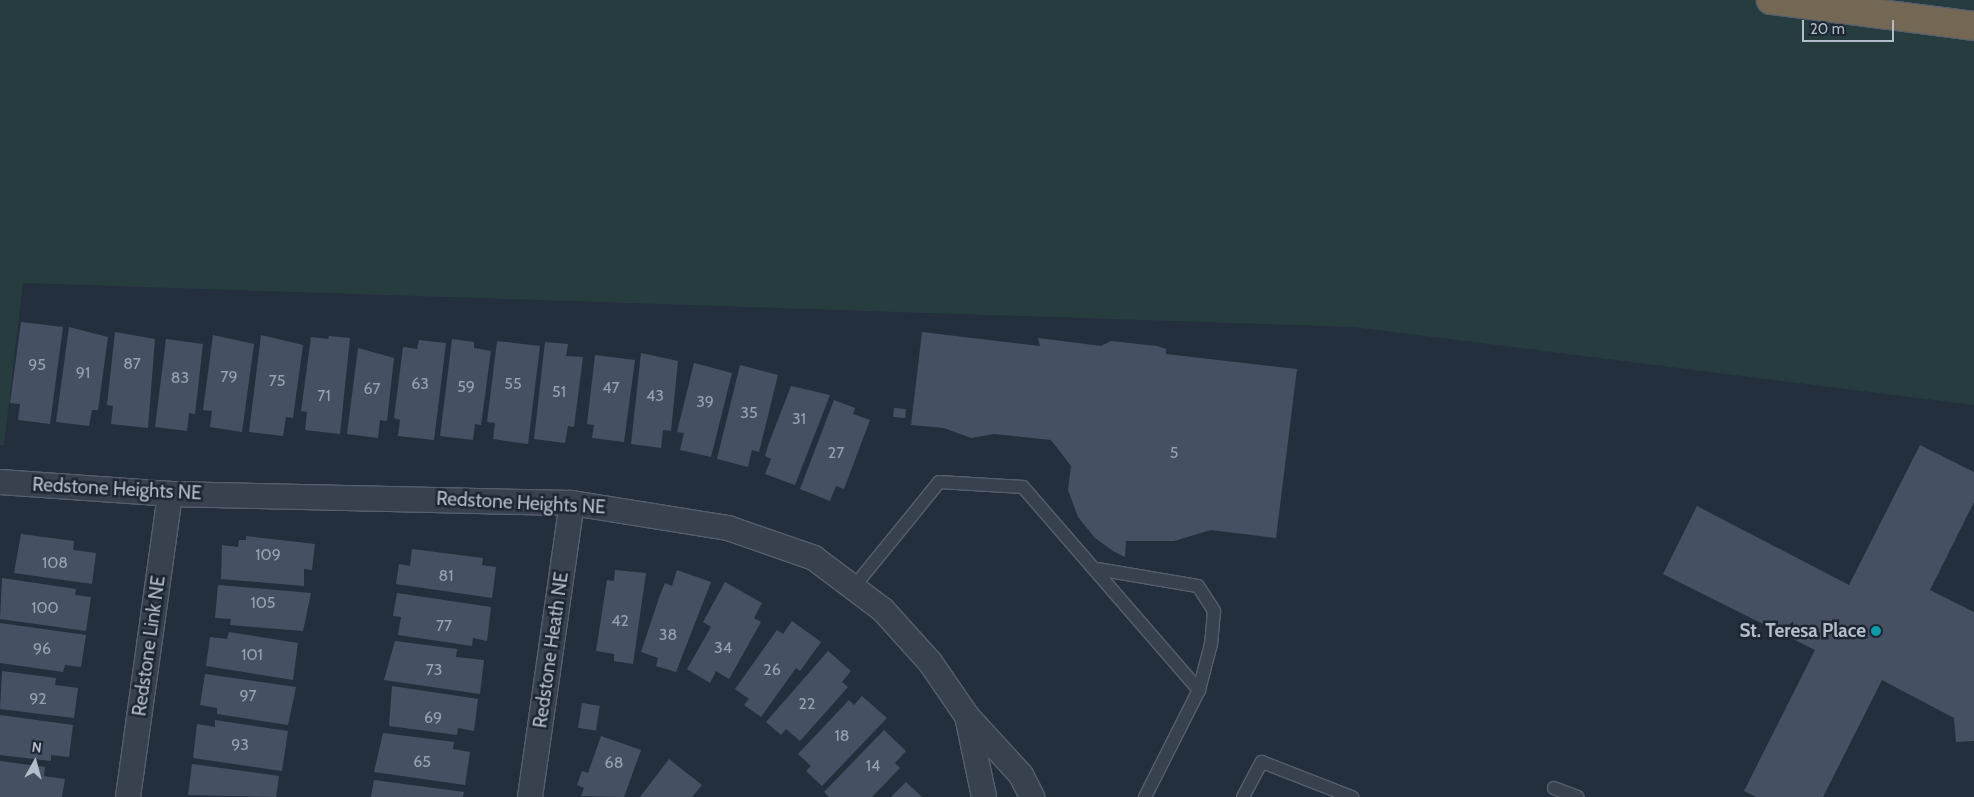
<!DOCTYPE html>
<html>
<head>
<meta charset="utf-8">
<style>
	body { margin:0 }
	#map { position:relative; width:1974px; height:797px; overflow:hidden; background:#242f3e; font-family:Cabin,sans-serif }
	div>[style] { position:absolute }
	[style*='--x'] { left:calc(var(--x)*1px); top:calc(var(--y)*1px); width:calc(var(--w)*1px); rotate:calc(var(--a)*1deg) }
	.green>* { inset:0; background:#263c3f }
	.building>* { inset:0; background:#455162; transform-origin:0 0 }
	.roads { filter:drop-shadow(1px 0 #565f6c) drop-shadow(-1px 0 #565f6c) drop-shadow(0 1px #565f6c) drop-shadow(0 -1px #565f6c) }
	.service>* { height:12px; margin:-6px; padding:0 6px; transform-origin:6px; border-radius:6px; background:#38414e }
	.minor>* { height:24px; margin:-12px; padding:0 12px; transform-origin:12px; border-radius:12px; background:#38414e }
	.motorway>* { height:28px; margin:-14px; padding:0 14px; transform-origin:14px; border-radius:14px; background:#746855 }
	.dots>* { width:14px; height:14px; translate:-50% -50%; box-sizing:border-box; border:2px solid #1d2633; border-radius:50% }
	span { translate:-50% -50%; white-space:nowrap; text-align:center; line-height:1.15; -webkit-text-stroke:5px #1d2633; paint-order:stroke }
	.number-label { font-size:16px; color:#98a1af }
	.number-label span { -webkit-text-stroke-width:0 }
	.street-label { font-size:19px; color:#b4bcc9 }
	.poi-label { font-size:19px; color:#b4bcc9; font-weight:700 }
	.right { translate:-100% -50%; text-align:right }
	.north { position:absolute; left:10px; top:737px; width:50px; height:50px; -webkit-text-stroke:4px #1d2633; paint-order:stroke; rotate:7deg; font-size:14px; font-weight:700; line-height:20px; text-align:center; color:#b4bcc9 }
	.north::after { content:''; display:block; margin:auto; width:18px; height:22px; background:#b4bcc9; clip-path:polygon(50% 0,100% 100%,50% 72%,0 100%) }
	.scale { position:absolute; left:1802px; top:20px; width:92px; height:22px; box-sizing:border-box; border:2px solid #b4bcc9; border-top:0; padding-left:6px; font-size:15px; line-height:18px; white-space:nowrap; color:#b4bcc9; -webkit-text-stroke:4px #1d2633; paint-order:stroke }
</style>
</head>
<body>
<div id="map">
	<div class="green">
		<i style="clip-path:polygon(0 0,1974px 0,1974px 405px,1353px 327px,23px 283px,4px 445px,0 445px)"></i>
	</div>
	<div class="building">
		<i style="clip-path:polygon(21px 322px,63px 327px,50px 424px,18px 420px,20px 404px,10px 403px)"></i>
		<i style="clip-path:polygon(69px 327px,108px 337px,98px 410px,92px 410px,89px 426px,56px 422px)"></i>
		<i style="clip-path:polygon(115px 332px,155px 339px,148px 428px,111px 424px,113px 406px,107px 405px)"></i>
		<i style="clip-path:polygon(922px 332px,1040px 346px,1038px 338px,1101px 346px,1111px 341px,1157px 346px,1166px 349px,1166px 354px,1297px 369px,1276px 538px,1211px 530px,1174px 541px,1126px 541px,1125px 557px,1113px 551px,1095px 538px,1078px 517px,1068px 490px,1071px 466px,1051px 440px,994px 434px,971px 438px,944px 428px,911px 425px)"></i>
		<i style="clip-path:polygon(213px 335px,254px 344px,242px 432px,210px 427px,212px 411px,203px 410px)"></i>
		<i style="clip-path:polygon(261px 335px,303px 345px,293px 418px,286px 417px,283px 436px,249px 432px)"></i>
		<i style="clip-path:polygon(329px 336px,350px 338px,340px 434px,305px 430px,307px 412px,301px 411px,311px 337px,328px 339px)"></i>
		<i style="clip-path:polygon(166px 339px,203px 344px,195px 414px,189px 413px,187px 431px,155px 427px)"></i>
		<i style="clip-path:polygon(452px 339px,474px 342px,474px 348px,491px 351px,481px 425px,475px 424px,473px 440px,440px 436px)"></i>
		<i style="clip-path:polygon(419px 340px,446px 343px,434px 440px,398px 436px,400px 420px,394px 418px,403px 347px,417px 349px)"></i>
		<i style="clip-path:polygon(497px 341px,540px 346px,528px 444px,493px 439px,495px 423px,487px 422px)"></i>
		<i style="clip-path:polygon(545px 342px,568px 344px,566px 356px,583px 357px,574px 427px,568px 426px,565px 443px,534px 439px)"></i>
		<i style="clip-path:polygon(358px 348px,394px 358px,387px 421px,380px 420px,378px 438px,347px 434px)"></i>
		<i style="clip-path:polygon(641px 353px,678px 361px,671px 431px,663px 430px,661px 448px,631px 444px)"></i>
		<i style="clip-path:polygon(595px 355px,635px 360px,624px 442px,592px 438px,594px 425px,587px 424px)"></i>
		<i style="clip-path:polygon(694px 363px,732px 373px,711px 457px,680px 450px,684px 433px,677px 432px)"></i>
		<i style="clip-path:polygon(740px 365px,778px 375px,759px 452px,752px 450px,748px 467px,717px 459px)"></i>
		<i style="clip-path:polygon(791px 386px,830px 395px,795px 485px,765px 474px,771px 459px,765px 456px,769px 443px)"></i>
		<i style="clip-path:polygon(834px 400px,855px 408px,853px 414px,870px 420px,844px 489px,836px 486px,830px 501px,800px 489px)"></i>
		<i style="left:894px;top:408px;width:12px;height:9px;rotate:5deg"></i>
		<i style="clip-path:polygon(1920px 445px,1974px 472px,1974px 502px,1930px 590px,1974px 612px,1974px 741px,1956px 742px,1954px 718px,1882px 680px,1823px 797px,1756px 797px,1744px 791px,1815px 650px,1663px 574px,1697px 506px,1849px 585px)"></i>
		<i style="clip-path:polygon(21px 534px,74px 541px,73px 550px,96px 553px,92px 584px,14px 573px)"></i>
		<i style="clip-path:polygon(246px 536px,315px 544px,312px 570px,304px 569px,304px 586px,221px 579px,222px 545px,238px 547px,239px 540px,246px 540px)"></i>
		<i style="clip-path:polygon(412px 549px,483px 558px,482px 565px,496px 567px,492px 598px,396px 584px,399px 564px,410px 566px)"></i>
		<i style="clip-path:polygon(615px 570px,646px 573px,633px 664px,614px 661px,614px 654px,596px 651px,607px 580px,614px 581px)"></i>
		<i style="clip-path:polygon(677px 570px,711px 582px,676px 672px,656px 666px,658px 658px,641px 652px,660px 595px,665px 583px,672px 586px)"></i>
		<i style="clip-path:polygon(2px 578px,76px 589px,75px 595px,91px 597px,86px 631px,0 619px)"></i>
		<i style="clip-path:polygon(725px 582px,762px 603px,754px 618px,761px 622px,729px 679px,716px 671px,710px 683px,687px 669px,711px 627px,703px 622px)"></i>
		<i style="clip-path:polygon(218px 585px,311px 593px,303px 631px,230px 625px,231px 619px,215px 618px)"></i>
		<i style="clip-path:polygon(397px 593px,491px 607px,487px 641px,473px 638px,472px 646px,398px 635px,401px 617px,393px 616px)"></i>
		<i style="clip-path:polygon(792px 621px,821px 642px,800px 671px,796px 668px,761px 717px,744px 705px,749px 699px,735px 689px,777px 630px,783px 634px)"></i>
		<i style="clip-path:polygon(0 623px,86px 635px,81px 667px,65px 665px,63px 672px,0 663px)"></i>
		<i style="clip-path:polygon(229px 632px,298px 643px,293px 680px,206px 666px,210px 637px,227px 639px)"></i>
		<i style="clip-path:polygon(395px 641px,457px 649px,456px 657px,484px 660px,480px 694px,384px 680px)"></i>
		<i style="clip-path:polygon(828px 651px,851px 671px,842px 682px,848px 687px,800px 741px,786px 729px,781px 735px,766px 722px)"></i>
		<i style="clip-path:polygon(2px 671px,56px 678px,55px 685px,78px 688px,74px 718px,0 709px)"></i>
		<i style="clip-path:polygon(205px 674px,296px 687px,288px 725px,217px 714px,217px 708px,200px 705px)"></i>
		<i style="clip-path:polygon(392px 686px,478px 699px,474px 731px,458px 728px,457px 735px,389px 726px)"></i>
		<i style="clip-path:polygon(862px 696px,887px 718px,822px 786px,806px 771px,811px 766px,798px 754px,849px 700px,854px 705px)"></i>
		<i style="left:582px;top:703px;width:18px;height:25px;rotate:9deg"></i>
		<i style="clip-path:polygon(0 715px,73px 725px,69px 757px,51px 755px,51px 761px,0 755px)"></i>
		<i style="clip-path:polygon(215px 720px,288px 731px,282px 771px,193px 758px,197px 724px,215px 727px)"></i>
		<i style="clip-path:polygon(884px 730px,906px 751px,895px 763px,900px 768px,872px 797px,829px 797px,824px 792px)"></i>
		<i style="clip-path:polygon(383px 733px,454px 742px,453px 749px,470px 752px,465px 785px,374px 772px)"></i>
		<i style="clip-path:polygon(601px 736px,641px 750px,624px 797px,581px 796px,584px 788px,577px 785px,582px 771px,588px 773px)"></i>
		<i style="clip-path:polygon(669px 759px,702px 785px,692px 797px,640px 797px)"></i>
		<i style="clip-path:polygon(0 761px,45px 767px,44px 776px,65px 779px,62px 797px,0 797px)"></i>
		<i style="clip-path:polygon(192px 764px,279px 776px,276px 797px,188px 795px)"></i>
		<i style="clip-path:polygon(374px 780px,464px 792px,463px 797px,371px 797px)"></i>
		<i style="clip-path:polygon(906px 782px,922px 797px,891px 797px)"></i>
	</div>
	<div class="roads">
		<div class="service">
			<i style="--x:1097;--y:569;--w:102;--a:9.6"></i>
			<i style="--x:1198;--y:586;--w:30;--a:57"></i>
			<i style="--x:1214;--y:611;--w:33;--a:95"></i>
			<i style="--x:1211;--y:644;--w:48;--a:104.6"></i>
			<i style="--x:853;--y:588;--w:136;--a:-50.9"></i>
			<i style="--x:939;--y:482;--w:84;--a:3.4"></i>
			<i style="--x:1023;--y:487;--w:269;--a:49.1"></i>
			<i style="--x:1199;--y:690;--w:120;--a:116.8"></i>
			<i style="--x:1554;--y:788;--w:25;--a:21"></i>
			<i style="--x:1243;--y:797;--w:40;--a:-62"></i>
			<i style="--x:1262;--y:762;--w:97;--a:21.3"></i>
		</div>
		<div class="minor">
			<i style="--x:0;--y:482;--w:170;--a:4"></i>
			<i style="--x:170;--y:494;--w:402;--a:1.3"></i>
			<i style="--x:572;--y:503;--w:158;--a:9.1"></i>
			<i style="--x:728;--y:528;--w:91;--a:19.2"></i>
			<i style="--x:814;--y:558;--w:86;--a:37"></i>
			<i style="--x:883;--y:610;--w:70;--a:47.9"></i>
			<i style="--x:930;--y:662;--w:65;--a:55.6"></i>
			<i style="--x:967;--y:716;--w:80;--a:47.5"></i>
			<i style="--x:1021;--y:775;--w:25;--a:63"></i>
			<i style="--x:967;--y:716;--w:83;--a:78.1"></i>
			<i style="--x:128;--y:797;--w:306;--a:-82.1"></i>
			<i style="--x:530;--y:797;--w:297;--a:-81.9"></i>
		</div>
		<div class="motorway">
			<i style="--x:1771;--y:0;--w:205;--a:7.3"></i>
		</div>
	</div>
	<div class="dots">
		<i style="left:1876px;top:631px;background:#0f9aa8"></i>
	</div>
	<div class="number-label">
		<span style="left:132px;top:364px">87</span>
		<span style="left:37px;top:365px">95</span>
		<span style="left:83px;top:373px">91</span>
		<span style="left:229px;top:377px">79</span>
		<span style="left:180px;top:378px">83</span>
		<span style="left:277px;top:381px">75</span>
		<span style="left:420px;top:384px">63</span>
		<span style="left:513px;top:384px">55</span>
		<span style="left:466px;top:387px">59</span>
		<span style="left:611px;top:388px">47</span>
		<span style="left:372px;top:389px">67</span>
		<span style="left:559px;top:392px">51</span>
		<span style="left:324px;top:396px">71</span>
		<span style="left:655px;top:396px">43</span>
		<span style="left:705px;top:402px">39</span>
		<span style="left:749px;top:413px">35</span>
		<span style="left:799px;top:419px">31</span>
		<span style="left:836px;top:453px">27</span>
		<span style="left:1174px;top:453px">5</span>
		<span style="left:268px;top:555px">109</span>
		<span style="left:55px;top:563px">108</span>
		<span style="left:446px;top:576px">81</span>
		<span style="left:263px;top:603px">105</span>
		<span style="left:45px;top:608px">100</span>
		<span style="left:620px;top:621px">42</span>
		<span style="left:444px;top:626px">77</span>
		<span style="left:668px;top:635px">38</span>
		<span style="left:723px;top:648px">34</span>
		<span style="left:42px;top:649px">96</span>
		<span style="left:252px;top:655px">101</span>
		<span style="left:434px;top:670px">73</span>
		<span style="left:772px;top:670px">26</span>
		<span style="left:248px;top:696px">97</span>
		<span style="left:38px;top:699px">92</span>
		<span style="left:807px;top:704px">22</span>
		<span style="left:433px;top:718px">69</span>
		<span style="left:842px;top:736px">18</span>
		<span style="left:240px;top:745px">93</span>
		<span style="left:422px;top:762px">65</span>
		<span style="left:614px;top:763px">68</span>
		<span style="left:873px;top:766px">14</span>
	</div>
	<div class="street-label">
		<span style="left:117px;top:489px;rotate:3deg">Redstone Heights NE</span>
		<span style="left:521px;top:503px;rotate:3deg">Redstone Heights NE</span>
		<span style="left:149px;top:646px;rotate:-82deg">Redstone Link NE</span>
		<span style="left:551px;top:650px;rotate:-82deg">Redstone Heath NE</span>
	</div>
	<div class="poi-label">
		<span class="right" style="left:1866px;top:631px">St. Teresa Place</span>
	</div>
	<div class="north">N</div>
	<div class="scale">20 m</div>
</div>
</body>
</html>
